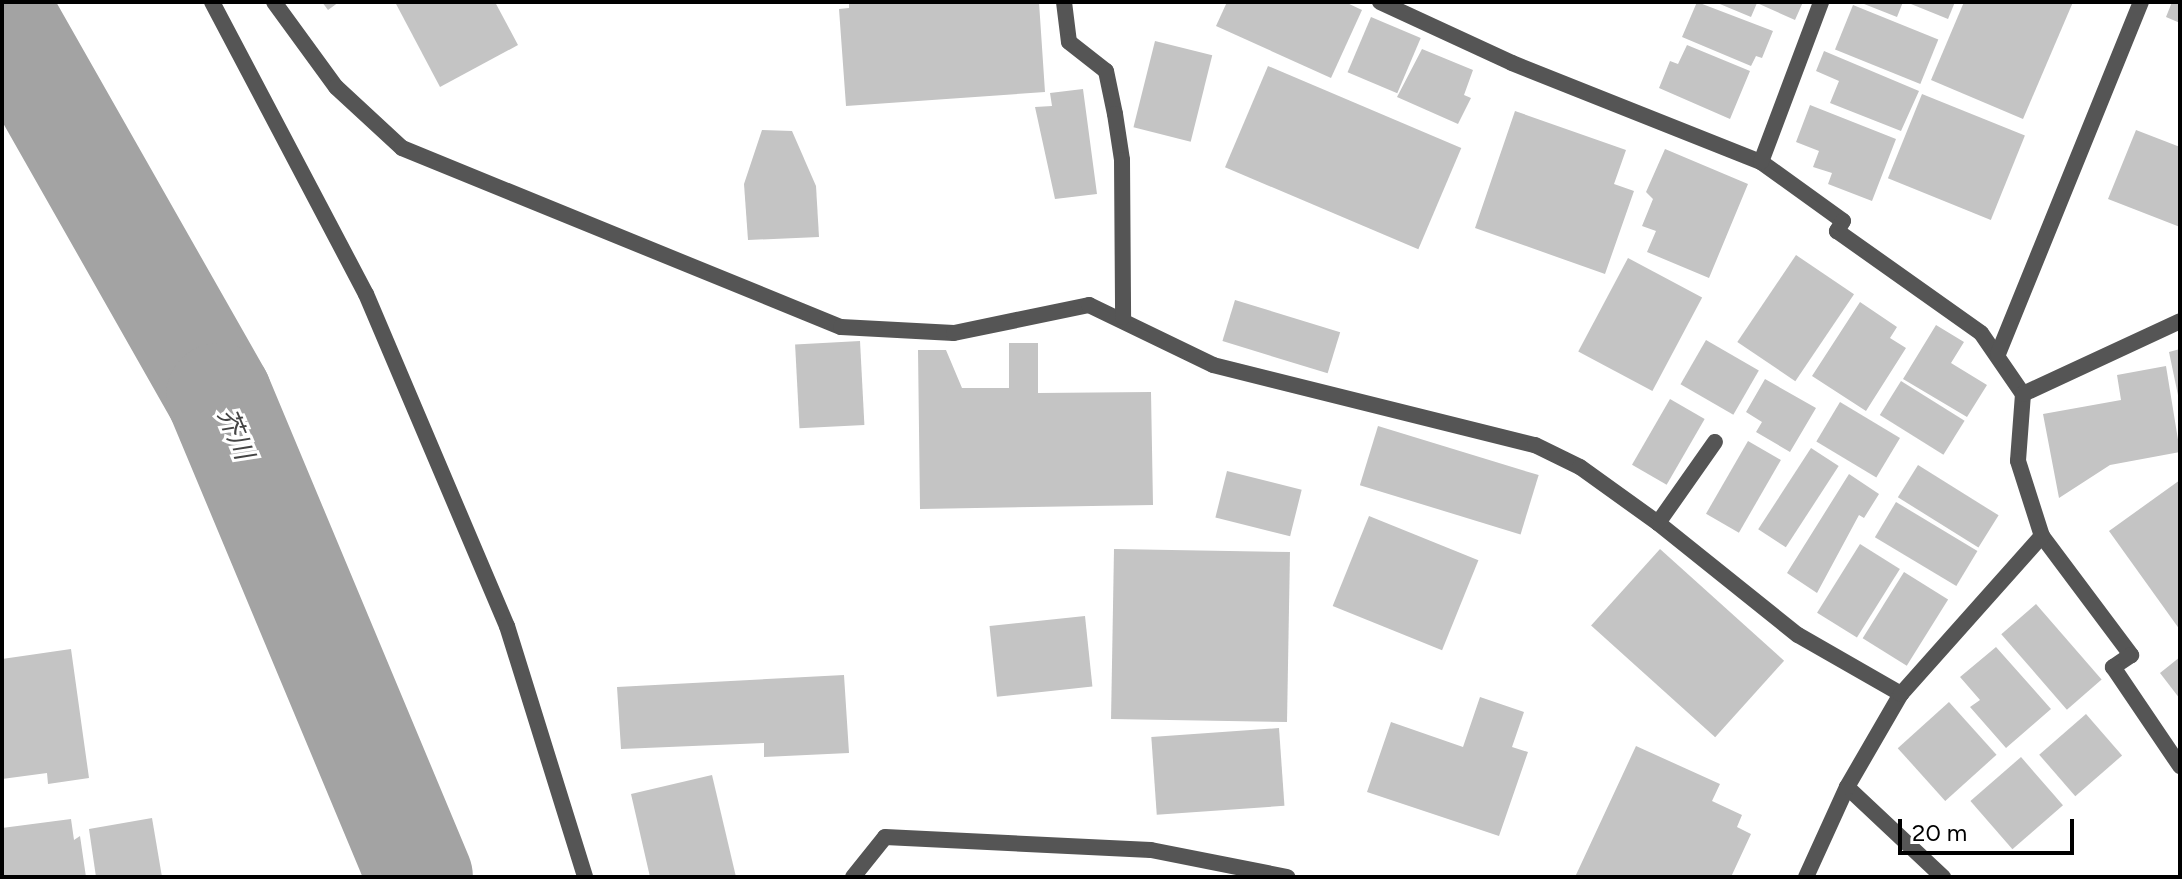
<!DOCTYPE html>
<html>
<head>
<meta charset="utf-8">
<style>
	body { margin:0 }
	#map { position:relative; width:2182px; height:879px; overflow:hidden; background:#fff; font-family:Figtree,"Noto Sans JP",sans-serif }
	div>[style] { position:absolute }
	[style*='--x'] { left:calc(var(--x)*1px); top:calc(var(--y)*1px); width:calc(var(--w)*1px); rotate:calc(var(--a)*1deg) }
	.river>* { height:106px; margin:-53px; padding:0 53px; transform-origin:53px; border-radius:53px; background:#a3a3a3 }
	.building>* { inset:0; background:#c4c4c4; transform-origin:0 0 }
	.minor>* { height:16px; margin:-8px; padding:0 8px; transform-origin:8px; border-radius:8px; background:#555 }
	span { translate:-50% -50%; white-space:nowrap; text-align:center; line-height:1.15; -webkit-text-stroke:6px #fff; paint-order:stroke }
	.water-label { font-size:26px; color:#444; font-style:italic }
	.frame { position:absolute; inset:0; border:4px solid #000; pointer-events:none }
	.scale { position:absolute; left:1898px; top:819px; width:176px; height:36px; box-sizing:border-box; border:4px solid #000; border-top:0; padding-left:10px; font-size:24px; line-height:28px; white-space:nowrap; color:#000; -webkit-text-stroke:6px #fff; paint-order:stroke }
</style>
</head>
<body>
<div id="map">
	<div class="river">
		<i style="--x:2;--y:14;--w:439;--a:60.4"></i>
		<i style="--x:219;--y:396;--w:521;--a:67.32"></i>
	</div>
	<div class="building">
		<i style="clip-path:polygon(322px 2px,339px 2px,328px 10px)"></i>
		<i style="clip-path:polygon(395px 2px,495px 2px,518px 45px,440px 87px)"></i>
		<i style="clip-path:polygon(849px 2px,1039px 2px,1045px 92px,846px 106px,839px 9px,849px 8px)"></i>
		<i style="clip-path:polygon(1227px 2px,1345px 2px,1362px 10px,1331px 78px,1216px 26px)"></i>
		<i style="clip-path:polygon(1697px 2px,1773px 31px,1762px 58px,1756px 56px,1751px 66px,1682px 37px)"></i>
		<i style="clip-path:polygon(1715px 2px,1803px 2px,1795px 20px,1757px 3px,1751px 17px)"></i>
		<i style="clip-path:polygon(1859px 2px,1903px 2px,1897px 17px)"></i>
		<i style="clip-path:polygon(1906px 2px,1955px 2px,1948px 19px)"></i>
		<i style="clip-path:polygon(1964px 2px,2073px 2px,2023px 119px,1931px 80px)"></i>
		<i style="clip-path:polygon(2172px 2px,2180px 2px,2180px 23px,2166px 17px)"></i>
		<i style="left:1853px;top:5px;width:92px;height:48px;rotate:22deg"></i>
		<i style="left:1371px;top:17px;width:54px;height:60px;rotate:23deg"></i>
		<i style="left:1155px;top:41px;width:59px;height:89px;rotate:14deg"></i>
		<i style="clip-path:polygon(1687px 45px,1750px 71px,1730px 119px,1659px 88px,1670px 61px,1678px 64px)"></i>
		<i style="clip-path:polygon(1422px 49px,1473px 70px,1464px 95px,1471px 98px,1458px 124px,1397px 97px)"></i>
		<i style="clip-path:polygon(1824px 51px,1919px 91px,1901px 131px,1830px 103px,1839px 81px,1816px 71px)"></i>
		<i style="left:1268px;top:66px;width:210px;height:110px;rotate:23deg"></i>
		<i style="clip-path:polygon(1083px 89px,1097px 194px,1055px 199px,1035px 107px,1052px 106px,1050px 93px)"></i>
		<i style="left:1922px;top:94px;width:111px;height:91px;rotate:22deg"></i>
		<i style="clip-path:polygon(1810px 105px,1896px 139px,1872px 201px,1828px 184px,1832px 173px,1813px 167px,1819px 151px,1796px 142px)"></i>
		<i style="clip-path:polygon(1515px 111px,1626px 150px,1614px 184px,1634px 191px,1605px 274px,1475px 228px)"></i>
		<i style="clip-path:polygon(762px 130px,792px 131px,816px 186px,819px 237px,748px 240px,744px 184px)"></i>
		<i style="clip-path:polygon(2136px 130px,2180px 147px,2180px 227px,2108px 199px)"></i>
		<i style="clip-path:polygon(1665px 149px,1748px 184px,1709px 278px,1647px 252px,1656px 231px,1642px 226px,1653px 199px,1646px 192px)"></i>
		<i style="left:1796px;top:255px;width:70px;height:105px;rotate:34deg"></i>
		<i style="left:1628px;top:258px;width:84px;height:106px;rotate:28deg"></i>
		<i style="left:1235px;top:300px;width:110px;height:43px;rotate:17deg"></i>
		<i style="clip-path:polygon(1860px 302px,1897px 327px,1890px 338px,1906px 348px,1866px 411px,1812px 376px)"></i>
		<i style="clip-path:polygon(1936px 325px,1964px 342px,1951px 363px,1987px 385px,1967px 417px,1903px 379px)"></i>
		<i style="left:1706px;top:340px;width:61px;height:51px;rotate:30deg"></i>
		<i style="left:860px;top:341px;width:84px;height:65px;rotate:87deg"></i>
		<i style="clip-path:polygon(1009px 343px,1038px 343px,1038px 393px,1151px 392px,1153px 505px,920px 509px,918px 350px,946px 350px,962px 388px,1009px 388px)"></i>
		<i style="clip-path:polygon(2180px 349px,2180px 400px,2179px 400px,2169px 352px)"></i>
		<i style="clip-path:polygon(2166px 366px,2180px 452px,2110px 465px,2059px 498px,2043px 414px,2121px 400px,2117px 375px)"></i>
		<i style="clip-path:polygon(1765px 379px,1816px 408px,1790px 452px,1756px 432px,1762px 422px,1746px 412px)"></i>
		<i style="left:1901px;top:381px;width:75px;height:40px;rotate:32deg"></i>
		<i style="left:1670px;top:399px;width:40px;height:76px;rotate:30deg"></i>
		<i style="left:1840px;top:402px;width:70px;height:46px;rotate:31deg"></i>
		<i style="left:1378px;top:426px;width:168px;height:62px;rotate:17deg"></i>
		<i style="left:1748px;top:441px;width:38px;height:84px;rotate:30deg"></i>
		<i style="left:1811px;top:448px;width:33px;height:97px;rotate:33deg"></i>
		<i style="left:1918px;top:465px;width:95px;height:38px;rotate:32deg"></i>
		<i style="left:1227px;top:471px;width:77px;height:48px;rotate:14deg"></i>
		<i style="clip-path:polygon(1849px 474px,1879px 494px,1864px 518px,1859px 515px,1817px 593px,1787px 573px)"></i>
		<i style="clip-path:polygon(2180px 480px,2180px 630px,2109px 531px)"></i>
		<i style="left:1896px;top:502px;width:95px;height:41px;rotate:31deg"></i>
		<i style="left:1369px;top:516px;width:118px;height:97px;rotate:22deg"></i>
		<i style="left:1860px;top:544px;width:47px;height:81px;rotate:32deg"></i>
		<i style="left:1114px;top:549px;width:176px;height:170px;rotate:1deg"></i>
		<i style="left:1660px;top:549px;width:167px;height:103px;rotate:42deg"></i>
		<i style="left:1904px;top:572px;width:52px;height:78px;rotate:32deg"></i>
		<i style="left:2036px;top:604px;width:100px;height:46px;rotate:49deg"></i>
		<i style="left:1085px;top:616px;width:71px;height:96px;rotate:84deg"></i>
		<i style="clip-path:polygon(1996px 647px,2051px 709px,2006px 748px,1970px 707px,1980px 700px,1960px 677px)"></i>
		<i style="clip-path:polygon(71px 649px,89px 778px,48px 784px,47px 773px,2px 779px,2px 659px)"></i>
		<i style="clip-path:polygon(2180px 657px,2180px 699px,2160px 673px)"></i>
		<i style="clip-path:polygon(844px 675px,849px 753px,764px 757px,764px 743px,621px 749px,617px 687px)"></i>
		<i style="clip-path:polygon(1480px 697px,1524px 712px,1512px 747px,1528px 752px,1499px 836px,1367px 792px,1391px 722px,1463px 747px)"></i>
		<i style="left:1949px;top:702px;width:71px;height:69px;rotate:48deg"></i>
		<i style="left:2086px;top:714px;width:55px;height:62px;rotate:49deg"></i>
		<i style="left:1279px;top:728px;width:78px;height:128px;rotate:86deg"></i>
		<i style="clip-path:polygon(1636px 746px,1720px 784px,1712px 801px,1742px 815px,1737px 827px,1751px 834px,1731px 877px,1575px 877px)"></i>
		<i style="left:2021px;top:757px;width:64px;height:67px;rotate:49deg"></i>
		<i style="clip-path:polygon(712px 775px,736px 877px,650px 877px,631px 794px)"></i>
		<i style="clip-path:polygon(152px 818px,162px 877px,96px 877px,89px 829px)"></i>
		<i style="clip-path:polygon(71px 819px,74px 840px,80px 836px,86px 877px,2px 877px,2px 828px)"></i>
	</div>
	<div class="minor">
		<i style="--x:212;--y:2;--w:330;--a:62.2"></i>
		<i style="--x:366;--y:294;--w:361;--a:67"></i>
		<i style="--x:507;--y:626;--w:263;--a:72.7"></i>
		<i style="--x:274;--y:2;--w:105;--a:53.9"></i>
		<i style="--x:336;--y:87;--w:90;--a:42.7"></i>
		<i style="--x:402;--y:148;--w:474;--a:22.2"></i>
		<i style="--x:841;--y:327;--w:113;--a:3"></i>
		<i style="--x:954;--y:333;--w:138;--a:-11.7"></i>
		<i style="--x:1089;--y:305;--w:138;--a:25.8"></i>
		<i style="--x:1213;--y:365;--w:332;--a:14"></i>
		<i style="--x:1535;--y:445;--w:50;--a:26.1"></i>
		<i style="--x:1580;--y:467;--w:96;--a:35.7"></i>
		<i style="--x:1658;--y:523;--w:179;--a:38.7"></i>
		<i style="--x:1798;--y:635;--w:119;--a:29.8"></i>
		<i style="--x:1064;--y:2;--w:40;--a:82.9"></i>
		<i style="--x:1069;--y:42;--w:47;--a:38.1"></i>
		<i style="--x:1106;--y:71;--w:44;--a:78.2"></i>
		<i style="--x:1115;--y:114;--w:47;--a:81.3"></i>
		<i style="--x:1122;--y:160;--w:157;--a:89.6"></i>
		<i style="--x:1380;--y:2;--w:145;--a:24.8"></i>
		<i style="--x:1512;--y:63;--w:268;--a:21.7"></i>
		<i style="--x:1761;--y:162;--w:101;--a:35.7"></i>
		<i style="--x:1843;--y:221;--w:12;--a:121"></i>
		<i style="--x:1837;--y:231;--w:176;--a:35.3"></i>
		<i style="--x:1981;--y:333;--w:74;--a:55.5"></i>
		<i style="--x:2023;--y:394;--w:67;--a:94.3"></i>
		<i style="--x:2018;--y:461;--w:79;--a:72.3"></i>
		<i style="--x:2042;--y:536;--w:149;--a:53.2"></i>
		<i style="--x:2131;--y:655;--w:22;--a:146"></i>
		<i style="--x:2113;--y:667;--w:120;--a:55.9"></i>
		<i style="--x:1761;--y:162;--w:171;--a:-69.4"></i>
		<i style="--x:1998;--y:354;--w:380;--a:-67.9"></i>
		<i style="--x:2023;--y:394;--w:173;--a:-24.9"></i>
		<i style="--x:1658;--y:523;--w:99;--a:-54.9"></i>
		<i style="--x:1847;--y:787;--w:132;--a:43.2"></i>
		<i style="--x:853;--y:877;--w:51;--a:-51.3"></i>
		<i style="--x:885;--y:837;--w:266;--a:2.8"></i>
		<i style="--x:1151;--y:850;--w:139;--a:11.2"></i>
		<i style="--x:1806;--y:877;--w:99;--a:-65.5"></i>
		<i style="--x:1847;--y:787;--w:108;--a:-59.9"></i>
		<i style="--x:1901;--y:694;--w:212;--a:-48.3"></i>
	</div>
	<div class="water-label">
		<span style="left:235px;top:434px;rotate:67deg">芥川</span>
	</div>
	<div class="frame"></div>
	<div class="scale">20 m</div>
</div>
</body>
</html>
